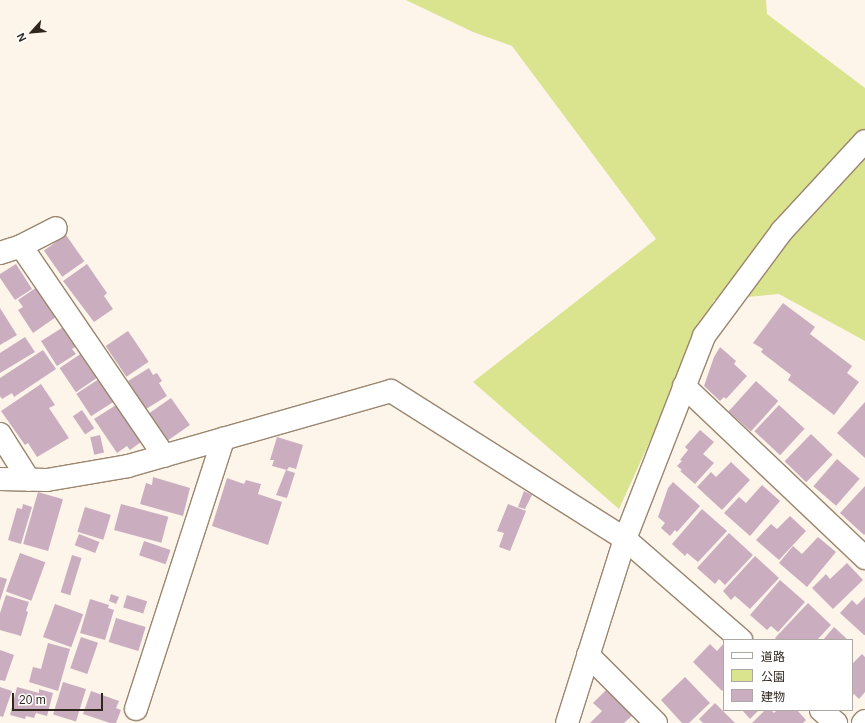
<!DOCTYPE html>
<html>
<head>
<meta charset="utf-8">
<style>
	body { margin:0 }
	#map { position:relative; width:865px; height:723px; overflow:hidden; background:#fdf4ea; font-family:Helvetica,"Noto Sans JP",sans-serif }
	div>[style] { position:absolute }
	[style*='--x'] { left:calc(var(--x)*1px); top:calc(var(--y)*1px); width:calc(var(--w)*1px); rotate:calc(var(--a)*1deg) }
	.green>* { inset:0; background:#dae38d }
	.building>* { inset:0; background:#caaec0; transform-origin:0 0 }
	.roads { filter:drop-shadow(1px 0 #9a866f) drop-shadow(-1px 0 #9a866f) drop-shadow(0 1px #9a866f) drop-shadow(0 -1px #9a866f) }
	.minor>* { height:22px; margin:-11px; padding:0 11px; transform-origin:11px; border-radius:11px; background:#fff }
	span { translate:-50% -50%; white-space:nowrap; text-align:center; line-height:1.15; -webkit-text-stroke:4px #fff; paint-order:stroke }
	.legend { position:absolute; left:723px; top:639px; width:130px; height:72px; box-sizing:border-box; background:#fff; border:1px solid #aca9a5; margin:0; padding:5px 7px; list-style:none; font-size:12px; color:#2f271e }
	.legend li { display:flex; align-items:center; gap:8px; height:20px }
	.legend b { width:20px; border:1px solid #aca9a5 }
	.north { position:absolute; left:12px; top:12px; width:40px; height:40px; -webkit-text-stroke:3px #fff; paint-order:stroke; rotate:243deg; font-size:11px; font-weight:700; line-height:16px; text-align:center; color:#2f271e }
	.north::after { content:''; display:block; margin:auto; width:14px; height:18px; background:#2f271e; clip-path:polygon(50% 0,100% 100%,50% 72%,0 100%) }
	.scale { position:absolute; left:12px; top:693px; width:91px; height:18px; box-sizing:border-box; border:2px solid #2f271e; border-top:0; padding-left:5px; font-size:12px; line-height:14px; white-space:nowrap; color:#2f271e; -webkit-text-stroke:3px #fff; paint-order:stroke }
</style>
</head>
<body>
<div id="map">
	<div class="green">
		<i style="clip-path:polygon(406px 0,766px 0,767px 14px,865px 88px,865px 341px,779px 294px,714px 300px,619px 509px,473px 382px,656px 239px,512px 46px,473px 32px)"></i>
	</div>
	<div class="building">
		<i style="left:66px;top:235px;width:32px;height:27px;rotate:55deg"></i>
		<i style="clip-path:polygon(16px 264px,32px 289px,15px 300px,0 278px,0 274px)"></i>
		<i style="clip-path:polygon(87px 264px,107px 293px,104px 296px,113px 309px,94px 322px,63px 281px)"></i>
		<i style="clip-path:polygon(37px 287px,56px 317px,33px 333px,18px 310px,23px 307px,18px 300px)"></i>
		<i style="clip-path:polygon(783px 303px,815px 327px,810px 334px,852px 366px,847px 373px,859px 382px,834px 415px,788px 380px,791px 375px,761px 352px,763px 349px,753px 343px)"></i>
		<i style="clip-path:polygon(0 308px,17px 335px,0 345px)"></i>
		<i style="clip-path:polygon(65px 326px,77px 346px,72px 349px,76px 354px,57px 366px,41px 341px)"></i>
		<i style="left:128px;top:331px;width:37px;height:27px;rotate:56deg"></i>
		<i style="clip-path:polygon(25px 337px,35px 352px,0 373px,0 353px)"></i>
		<i style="clip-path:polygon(720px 347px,736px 361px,734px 364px,747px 376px,726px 399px,724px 397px,720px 401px,704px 386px,714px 357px)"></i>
		<i style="clip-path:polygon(43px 350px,56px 369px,14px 397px,12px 393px,2px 399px,0 396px,0 378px)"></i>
		<i style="left:82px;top:353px;width:29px;height:27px;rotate:56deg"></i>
		<i style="clip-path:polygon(149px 368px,153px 375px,157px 373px,162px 381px,159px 383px,167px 396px,146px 409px,128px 381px)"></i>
		<i style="left:99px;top:379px;width:27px;height:27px;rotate:57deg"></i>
		<i style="left:756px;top:381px;width:30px;height:41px;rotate:42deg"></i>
		<i style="clip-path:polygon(41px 384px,55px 405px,49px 408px,69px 438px,37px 457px,28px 443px,25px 445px,1px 411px)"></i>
		<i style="left:171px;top:398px;width:33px;height:27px;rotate:55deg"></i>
		<i style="clip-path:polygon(865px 402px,865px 458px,837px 433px)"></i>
		<i style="clip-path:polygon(116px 405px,141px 442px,130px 450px,127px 446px,117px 453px,94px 419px)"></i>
		<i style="left:779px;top:405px;width:35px;height:36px;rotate:43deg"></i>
		<i style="left:82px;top:410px;width:22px;height:11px;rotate:56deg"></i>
		<i style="clip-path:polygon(700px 430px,714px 442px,703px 454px,714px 463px,695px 484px,680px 471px,682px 470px,677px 466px,682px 461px,680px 460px,688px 450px,685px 447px)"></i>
		<i style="left:811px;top:434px;width:30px;height:38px;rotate:44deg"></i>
		<i style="left:100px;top:435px;width:18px;height:10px;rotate:77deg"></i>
		<i style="clip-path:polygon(277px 437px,303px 445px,296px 469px,289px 467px,287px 470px,272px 466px,274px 460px,270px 460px)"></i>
		<i style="left:837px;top:459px;width:30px;height:36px;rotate:41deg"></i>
		<i style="clip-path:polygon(731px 462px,750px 480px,722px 510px,697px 487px,711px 472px,716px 477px)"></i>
		<i style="clip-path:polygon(286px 470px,295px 473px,287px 498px,276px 495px)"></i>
		<i style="clip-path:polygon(153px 477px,190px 488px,183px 516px,140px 504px,146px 483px,152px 485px)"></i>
		<i style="clip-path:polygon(227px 478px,244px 484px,246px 480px,261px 484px,258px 494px,282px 502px,268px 545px,212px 526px)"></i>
		<i style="clip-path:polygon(673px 482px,700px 506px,677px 532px,675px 530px,670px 536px,661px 528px,665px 523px,658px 517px,668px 488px)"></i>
		<i style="clip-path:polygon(762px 485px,780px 501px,750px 536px,724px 513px,739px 497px,746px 503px)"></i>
		<i style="clip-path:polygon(865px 486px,865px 534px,864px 535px,840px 513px)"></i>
		<i style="clip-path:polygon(524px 491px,532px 495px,525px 509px,518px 507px)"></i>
		<i style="left:38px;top:492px;width:26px;height:54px;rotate:16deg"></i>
		<i style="clip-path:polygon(23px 504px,32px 507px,21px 544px,8px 540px,17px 508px,22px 509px)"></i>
		<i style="left:121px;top:504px;width:49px;height:27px;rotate:15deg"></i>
		<i style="clip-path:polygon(508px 504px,526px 511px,510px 551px,499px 547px,504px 533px,497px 531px)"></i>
		<i style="left:85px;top:507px;width:27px;height:26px;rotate:17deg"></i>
		<i style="clip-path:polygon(702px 509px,727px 531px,698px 562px,687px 553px,685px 556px,672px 544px)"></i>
		<i style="clip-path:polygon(790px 516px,806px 531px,779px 560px,756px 540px,771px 524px,777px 529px)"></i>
		<i style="clip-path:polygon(729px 533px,753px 555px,725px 585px,719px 579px,715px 584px,697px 568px)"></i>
		<i style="left:79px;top:534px;width:22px;height:12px;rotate:21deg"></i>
		<i style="clip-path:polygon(818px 537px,836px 552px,807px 587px,779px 563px,793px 546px,802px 554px)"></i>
		<i style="left:144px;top:541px;width:28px;height:15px;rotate:19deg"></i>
		<i style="left:20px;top:553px;width:27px;height:41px;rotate:20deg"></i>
		<i style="left:72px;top:555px;width:10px;height:39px;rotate:17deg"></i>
		<i style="clip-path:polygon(755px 556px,779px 578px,750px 609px,735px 596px,731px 600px,723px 591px)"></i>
		<i style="clip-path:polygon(847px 563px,863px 580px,833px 609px,812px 588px,826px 574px,830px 579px)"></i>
		<i style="clip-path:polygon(0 577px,7px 579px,0 601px)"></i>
		<i style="clip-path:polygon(780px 580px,805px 602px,778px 632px,771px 626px,767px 630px,750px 615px)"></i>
		<i style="clip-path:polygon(111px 594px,119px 597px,116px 604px,109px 601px)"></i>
		<i style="clip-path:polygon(6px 595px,29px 602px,26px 611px,28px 612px,21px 636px,0 630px,0 613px)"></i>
		<i style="left:127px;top:595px;width:21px;height:13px;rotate:17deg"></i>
		<i style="clip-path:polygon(865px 597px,865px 635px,864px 635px,840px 613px,852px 600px,857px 605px)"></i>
		<i style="clip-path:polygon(90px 599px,109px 605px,108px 608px,114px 610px,105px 640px,80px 633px)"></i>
		<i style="clip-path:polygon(808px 603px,831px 625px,817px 640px,777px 640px,775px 638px)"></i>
		<i style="left:55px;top:604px;width:30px;height:35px;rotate:20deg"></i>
		<i style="left:116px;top:618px;width:31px;height:25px;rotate:17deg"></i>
		<i style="clip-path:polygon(834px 627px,848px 640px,823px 640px)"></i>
		<i style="left:81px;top:637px;width:18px;height:33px;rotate:19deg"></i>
		<i style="clip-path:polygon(48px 643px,70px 649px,58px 691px,29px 682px,33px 667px,41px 669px)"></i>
		<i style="clip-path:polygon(724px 643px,724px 689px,722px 691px,693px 662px,710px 644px,717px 651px)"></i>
		<i style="clip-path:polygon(0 650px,14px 655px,5px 681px,0 680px)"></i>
		<i style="clip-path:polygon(862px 654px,865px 657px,865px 692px,859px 699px,854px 694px,852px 696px,852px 664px)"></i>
		<i style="clip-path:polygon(685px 677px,710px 703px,689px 723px,682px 723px,661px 700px)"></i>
		<i style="left:63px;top:682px;width:24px;height:34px;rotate:17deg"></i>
		<i style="clip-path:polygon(0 687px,12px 691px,3px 717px,0 716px)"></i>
		<i style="clip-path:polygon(17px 687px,39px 693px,39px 689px,53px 693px,47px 716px,36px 713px,34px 718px,26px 716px,25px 719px,10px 715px)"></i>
		<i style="clip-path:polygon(608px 688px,634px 714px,624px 723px,590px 723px,602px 711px,593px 703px)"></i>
		<i style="clip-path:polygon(91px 691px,119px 701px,116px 708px,121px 710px,116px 723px,110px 723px,83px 714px)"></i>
		<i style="clip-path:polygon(715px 703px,735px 723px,703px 723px,699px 719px)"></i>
		<i style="clip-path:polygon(742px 710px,759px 710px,750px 719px)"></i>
		<i style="clip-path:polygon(765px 710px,771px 710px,774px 713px,777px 710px,797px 710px,806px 720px,803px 723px,752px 723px)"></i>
	</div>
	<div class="roads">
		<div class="minor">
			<i style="--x:21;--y:246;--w:254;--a:55.7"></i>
			<i style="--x:0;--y:253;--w:22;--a:-18"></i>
			<i style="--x:21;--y:246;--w:39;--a:-27"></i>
			<i style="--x:684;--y:386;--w:250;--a:43.5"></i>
			<i style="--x:0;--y:434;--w:54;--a:57.8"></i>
			<i style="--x:0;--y:479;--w:47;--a:1.2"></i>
			<i style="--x:47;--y:480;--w:82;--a:-9.8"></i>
			<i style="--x:128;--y:466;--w:273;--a:-15.9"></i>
			<i style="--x:391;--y:391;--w:277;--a:32.3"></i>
			<i style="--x:625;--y:539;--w:154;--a:41"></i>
			<i style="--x:588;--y:655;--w:96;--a:45"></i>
			<i style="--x:136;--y:709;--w:284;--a:-72.1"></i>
			<i style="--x:821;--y:710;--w:20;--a:41"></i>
			<i style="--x:567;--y:723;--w:193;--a:-72.5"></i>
			<i style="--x:625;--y:539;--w:218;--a:-68.7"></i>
			<i style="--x:704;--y:336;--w:131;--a:-53.4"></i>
			<i style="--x:782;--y:231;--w:122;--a:-47.3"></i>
			<i style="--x:863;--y:723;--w:3;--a:-45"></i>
		</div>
	</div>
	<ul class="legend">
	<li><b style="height:5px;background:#fff"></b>道路</li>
	<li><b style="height:11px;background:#dae38d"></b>公園</li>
	<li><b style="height:11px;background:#caaec0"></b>建物</li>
	</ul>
	<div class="north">N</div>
	<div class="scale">20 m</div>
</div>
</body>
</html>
